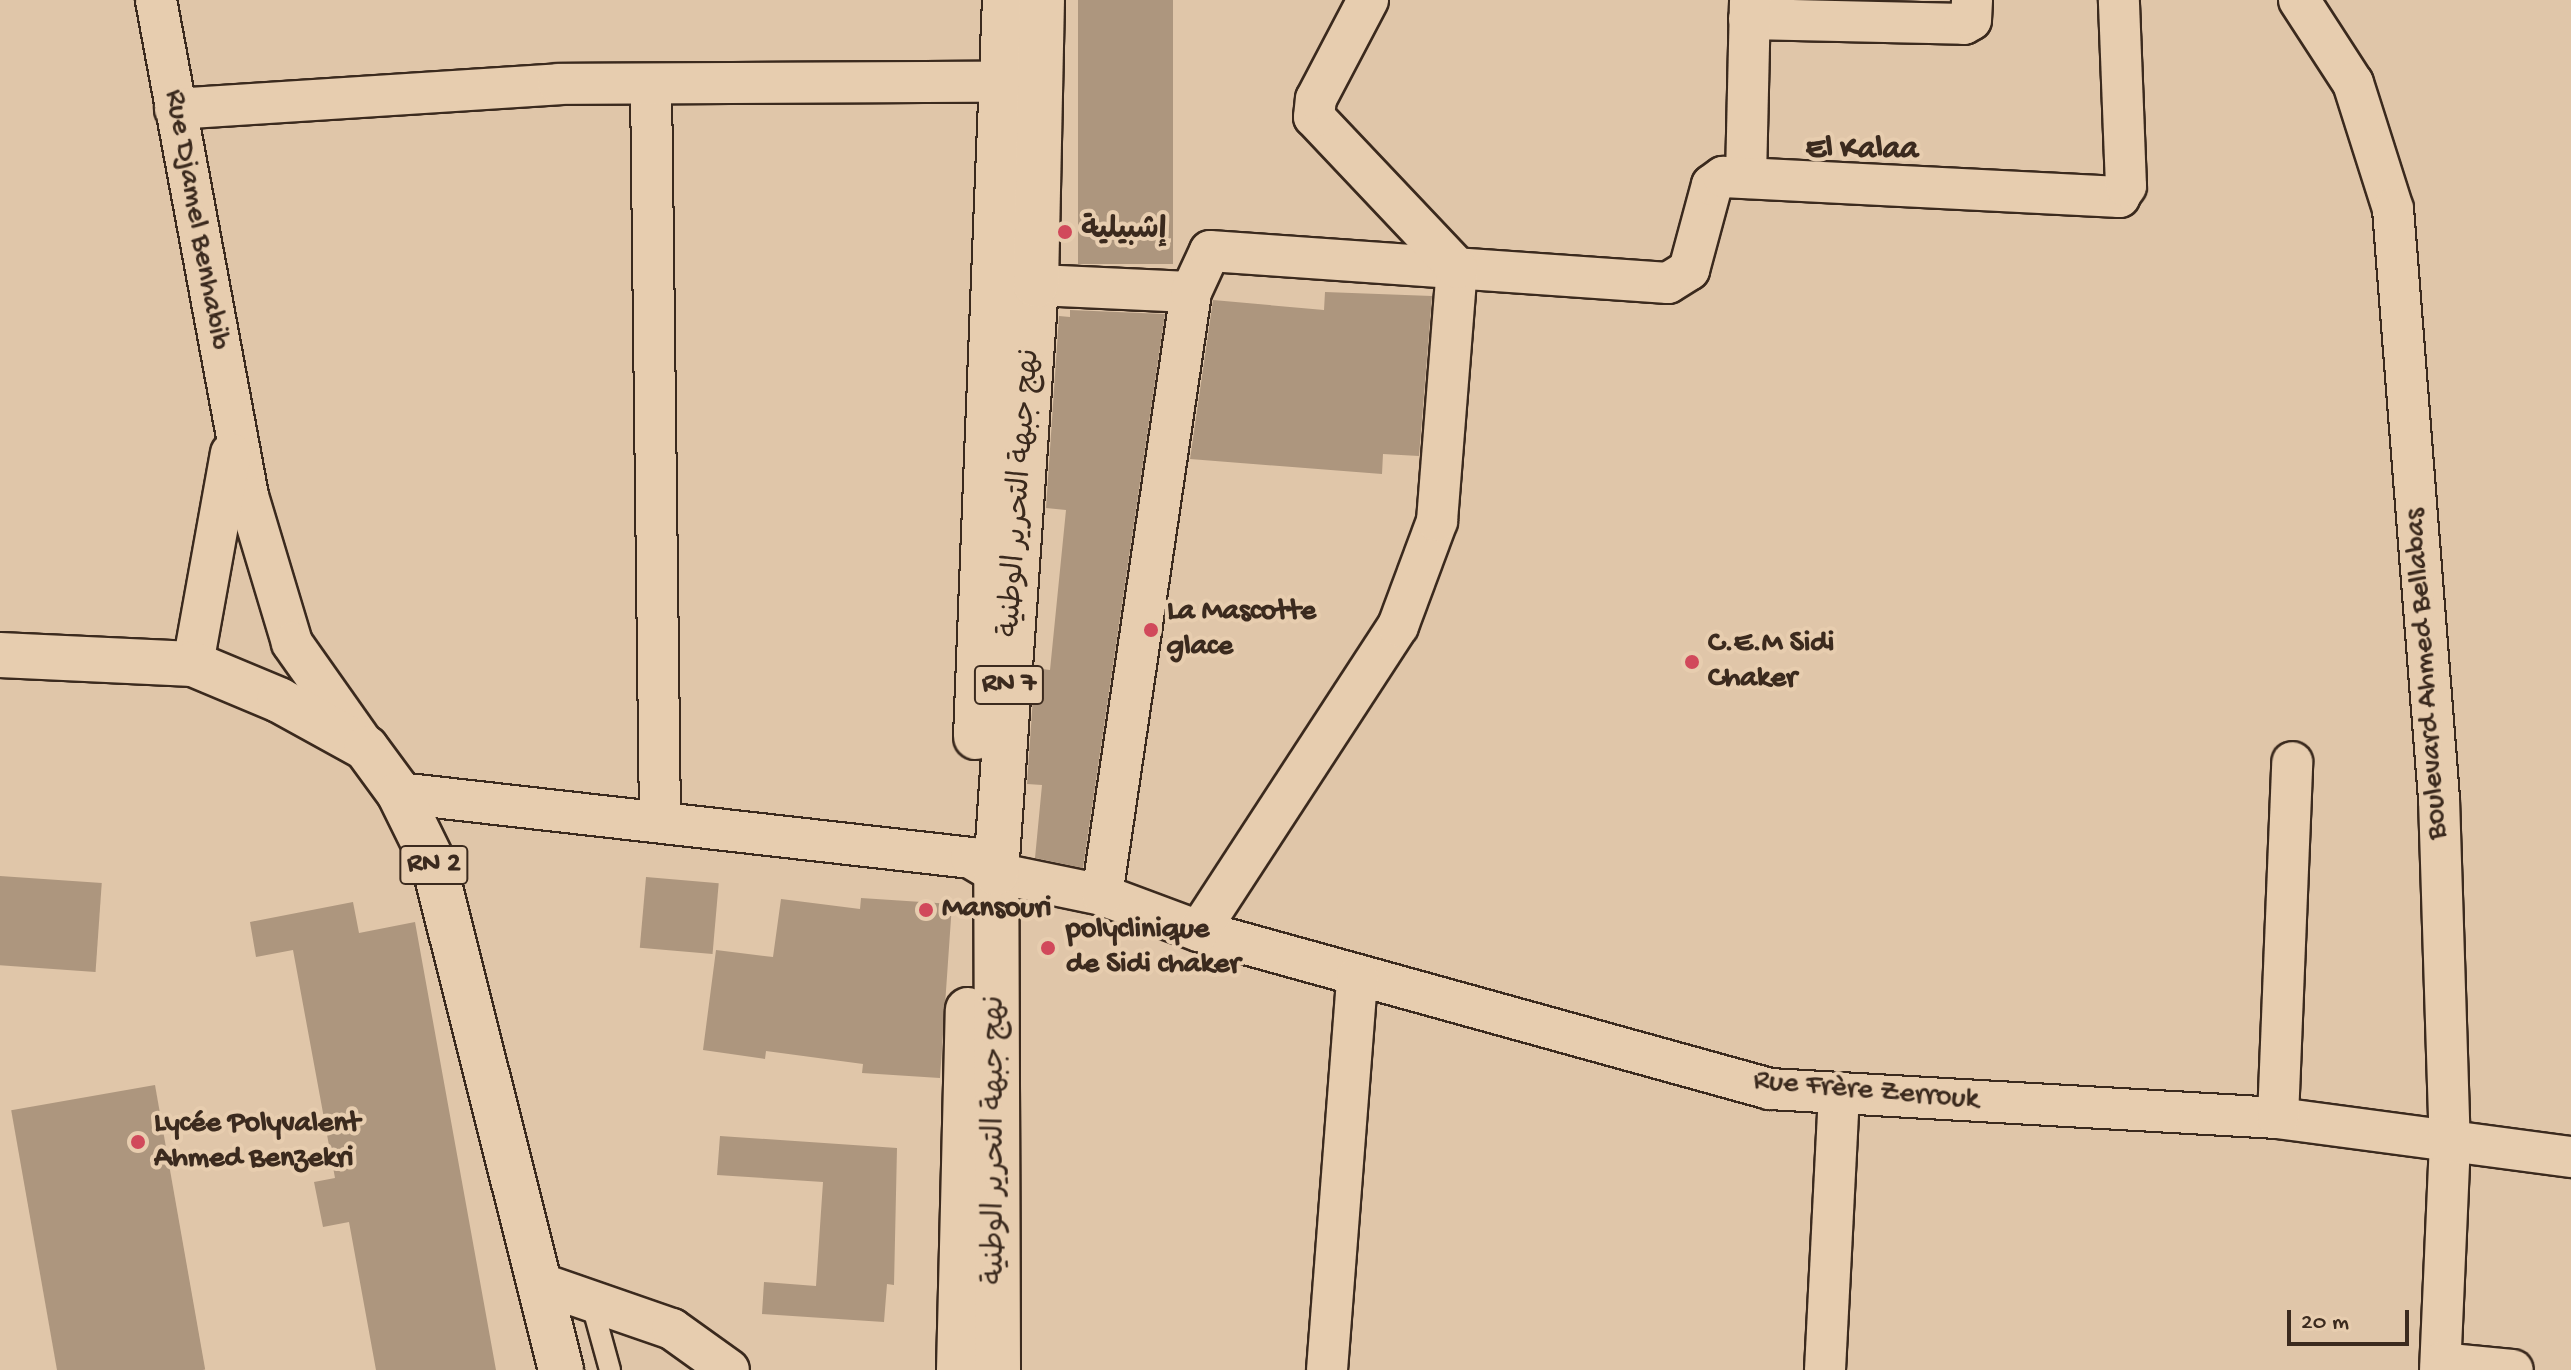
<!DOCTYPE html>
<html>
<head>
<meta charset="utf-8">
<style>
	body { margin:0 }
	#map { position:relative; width:2571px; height:1370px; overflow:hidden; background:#e0c6a9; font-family:"Gochi Hand","Playpen Sans Arabic",sans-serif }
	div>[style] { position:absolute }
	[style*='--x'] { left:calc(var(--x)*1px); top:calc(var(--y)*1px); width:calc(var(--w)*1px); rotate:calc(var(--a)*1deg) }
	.building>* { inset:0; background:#ad967e; transform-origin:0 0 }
	.roads { filter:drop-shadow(2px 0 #3b2a1e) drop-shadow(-2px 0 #3b2a1e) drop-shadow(0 2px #3b2a1e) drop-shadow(0 -2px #3b2a1e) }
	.service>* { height:20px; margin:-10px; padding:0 10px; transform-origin:10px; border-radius:10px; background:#e7cdaf }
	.minor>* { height:40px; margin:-20px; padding:0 20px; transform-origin:20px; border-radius:20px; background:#e7cdaf }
	.primary>* { height:44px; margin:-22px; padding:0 22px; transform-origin:22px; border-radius:22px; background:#e7cdaf }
	.dots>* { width:22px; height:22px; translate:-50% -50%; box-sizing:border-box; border:4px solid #e7cdaf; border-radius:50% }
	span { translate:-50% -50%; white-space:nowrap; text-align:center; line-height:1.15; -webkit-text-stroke:8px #e7cdaf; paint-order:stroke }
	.shield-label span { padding:2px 6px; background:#e7cdaf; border:2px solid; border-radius:6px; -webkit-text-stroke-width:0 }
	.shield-label { font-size:28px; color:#3b2a1e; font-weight:700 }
	.street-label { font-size:30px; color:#3b2a1e }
	.poi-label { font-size:30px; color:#3b2a1e; font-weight:700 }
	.left { translate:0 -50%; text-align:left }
	.neighbourhood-label { font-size:32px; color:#3b2a1e; font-weight:700 }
	.scale { position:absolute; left:2287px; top:1310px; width:122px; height:36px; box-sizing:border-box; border:4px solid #3b2a1e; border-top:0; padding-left:10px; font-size:24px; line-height:28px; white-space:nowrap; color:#3b2a1e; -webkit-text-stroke:6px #e7cdaf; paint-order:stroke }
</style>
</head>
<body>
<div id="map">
	<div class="building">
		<i style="left:1078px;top:0;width:95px;height:264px"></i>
		<i style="clip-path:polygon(1325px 292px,1432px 296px,1419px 456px,1383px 454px,1382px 474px,1190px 459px,1213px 300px,1324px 310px)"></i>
		<i style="clip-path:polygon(1070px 310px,1165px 314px,1083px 868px,1035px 858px,1042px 785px,1027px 784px,1035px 668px,1050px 670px,1066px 510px,1046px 508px,1059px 316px,1070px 317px)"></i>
		<i style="left:0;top:876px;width:102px;height:89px;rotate:4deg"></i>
		<i style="left:646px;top:877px;width:73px;height:71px;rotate:5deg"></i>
		<i style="clip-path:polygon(861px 898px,952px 904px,940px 1078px,862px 1073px,863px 1064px,766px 1051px,765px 1059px,703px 1050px,716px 950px,773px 957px,781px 899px,860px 909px)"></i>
		<i style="clip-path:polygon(353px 902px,359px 933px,415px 922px,496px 1370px,376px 1370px,349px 1222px,323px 1227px,314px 1182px,335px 1178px,293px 950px,256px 957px,250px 922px)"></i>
		<i style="left:155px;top:1085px;width:289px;height:146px;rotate:80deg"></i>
		<i style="clip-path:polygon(720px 1136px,897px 1148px,894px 1285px,887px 1284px,884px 1322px,762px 1314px,764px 1282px,816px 1286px,823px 1182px,717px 1175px)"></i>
	</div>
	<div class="roads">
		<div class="service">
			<i style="--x:591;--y:1301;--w:72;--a:74.6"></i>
		</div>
		<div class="minor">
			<i style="--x:156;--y:0;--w:504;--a:79.49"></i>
			<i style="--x:248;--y:496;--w:153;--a:73.3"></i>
			<i style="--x:292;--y:643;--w:128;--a:54.8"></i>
			<i style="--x:2299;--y:0;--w:99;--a:57"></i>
			<i style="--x:2353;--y:83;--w:132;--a:72.4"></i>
			<i style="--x:2393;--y:209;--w:592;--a:85.54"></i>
			<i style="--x:2439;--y:799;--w:343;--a:88.2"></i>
			<i style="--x:2450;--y:1142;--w:228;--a:92.5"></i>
			<i style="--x:1749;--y:19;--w:215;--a:1.3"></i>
			<i style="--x:1964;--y:24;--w:8;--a:-30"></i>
			<i style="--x:1971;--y:20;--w:20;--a:-87"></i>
			<i style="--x:651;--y:84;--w:736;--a:89.3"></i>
			<i style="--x:175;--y:109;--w:384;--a:-3.7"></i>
			<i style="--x:558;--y:84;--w:443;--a:-0.3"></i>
			<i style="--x:1746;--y:178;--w:178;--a:-88.7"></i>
			<i style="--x:1036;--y:285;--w:155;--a:2.6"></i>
			<i style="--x:193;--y:664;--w:214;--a:-79.8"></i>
			<i style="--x:399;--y:793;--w:576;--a:6.48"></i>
			<i style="--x:971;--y:858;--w:29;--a:31"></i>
			<i style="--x:996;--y:873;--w:108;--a:11.7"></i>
			<i style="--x:1102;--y:895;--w:103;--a:20.4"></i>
			<i style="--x:1199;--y:931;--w:592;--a:15.47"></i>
			<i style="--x:1770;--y:1089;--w:509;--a:3.27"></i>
			<i style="--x:2278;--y:1118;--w:296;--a:7.6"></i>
			<i style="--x:1102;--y:895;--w:610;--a:-81.6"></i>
			<i style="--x:1191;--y:292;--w:45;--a:-65.1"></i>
			<i style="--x:1210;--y:251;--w:459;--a:4"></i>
			<i style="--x:1668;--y:283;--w:25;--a:-32"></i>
			<i style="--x:1689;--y:270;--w:88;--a:-74.9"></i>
			<i style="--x:1712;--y:185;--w:14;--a:-36"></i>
			<i style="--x:1723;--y:177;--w:397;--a:2.9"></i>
			<i style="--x:2119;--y:197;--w:13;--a:-58"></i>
			<i style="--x:2126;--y:186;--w:186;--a:-92.2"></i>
			<i style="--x:1199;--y:931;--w:364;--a:-56.9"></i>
			<i style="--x:1398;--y:626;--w:112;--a:-69.6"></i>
			<i style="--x:1437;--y:521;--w:254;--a:-85.5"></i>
			<i style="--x:1457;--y:268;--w:208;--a:-133.4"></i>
			<i style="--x:1314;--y:117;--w:18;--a:-84"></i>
			<i style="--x:1316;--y:99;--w:112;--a:-62.3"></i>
			<i style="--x:2278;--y:1118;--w:356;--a:-87.7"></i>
			<i style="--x:539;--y:1283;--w:141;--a:19.1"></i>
			<i style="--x:672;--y:1329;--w:70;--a:35.7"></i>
			<i style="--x:2441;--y:1363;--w:72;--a:5.6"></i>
			<i style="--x:1327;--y:1370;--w:395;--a:-85.6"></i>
			<i style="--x:1825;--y:1370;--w:275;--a:-87.1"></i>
		</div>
		<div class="primary">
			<i style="--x:0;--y:655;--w:193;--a:2.7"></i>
			<i style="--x:193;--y:664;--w:93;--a:22.7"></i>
			<i style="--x:279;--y:700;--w:99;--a:28.9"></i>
			<i style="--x:366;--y:748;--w:56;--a:53.7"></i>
			<i style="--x:399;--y:793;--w:79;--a:63.8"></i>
			<i style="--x:434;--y:864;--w:522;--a:75.91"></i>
			<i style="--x:976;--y:737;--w:738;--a:-87.75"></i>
			<i style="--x:959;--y:1370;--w:360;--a:-88.6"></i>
			<i style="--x:998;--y:1370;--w:497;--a:-90.2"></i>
			<i style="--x:996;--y:873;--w:589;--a:-86.11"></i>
			<i style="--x:1036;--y:285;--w:285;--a:-88.8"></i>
		</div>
	</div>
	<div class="dots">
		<i style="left:1065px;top:232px;background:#d1495b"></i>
		<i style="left:1151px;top:630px;background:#d1495b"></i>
		<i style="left:1692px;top:662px;background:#d1495b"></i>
		<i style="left:926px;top:910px;background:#d1495b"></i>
		<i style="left:1048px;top:948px;background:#d1495b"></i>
		<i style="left:138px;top:1142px;background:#d1495b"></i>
	</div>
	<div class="shield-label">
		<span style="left:1009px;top:685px">RN 7</span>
		<span style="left:434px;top:865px">RN 2</span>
	</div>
	<div class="street-label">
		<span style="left:195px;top:220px;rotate:80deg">Rue Djamel Benhabib</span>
		<span style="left:1022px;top:493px;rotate:-86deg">نهج جبهة التحرير الوطنية</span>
		<span style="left:2428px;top:674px;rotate:-94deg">Boulevard Ahmed Bellabas</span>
		<span style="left:1866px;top:1092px;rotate:5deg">Rue Frère Zerrouk</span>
		<span style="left:997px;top:1140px;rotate:-90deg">نهج جبهة التحرير الوطنية</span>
	</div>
	<div class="poi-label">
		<span class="left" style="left:1081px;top:232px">إشبيلية</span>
		<span class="left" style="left:1167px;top:630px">La Mascotte<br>glace</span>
		<span class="left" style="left:1708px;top:662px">C.E.M Sidi<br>Chaker</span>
		<span class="left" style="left:942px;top:910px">Mansouri</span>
		<span class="left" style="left:1066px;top:948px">polyclinique<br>de Sidi chaker</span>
		<span class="left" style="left:154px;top:1142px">Lycée Polyvalent<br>Ahmed Benzekri</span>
	</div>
	<div class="neighbourhood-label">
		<span style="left:1862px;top:150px">El Kalaa</span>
	</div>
	<div class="scale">20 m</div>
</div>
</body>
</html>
